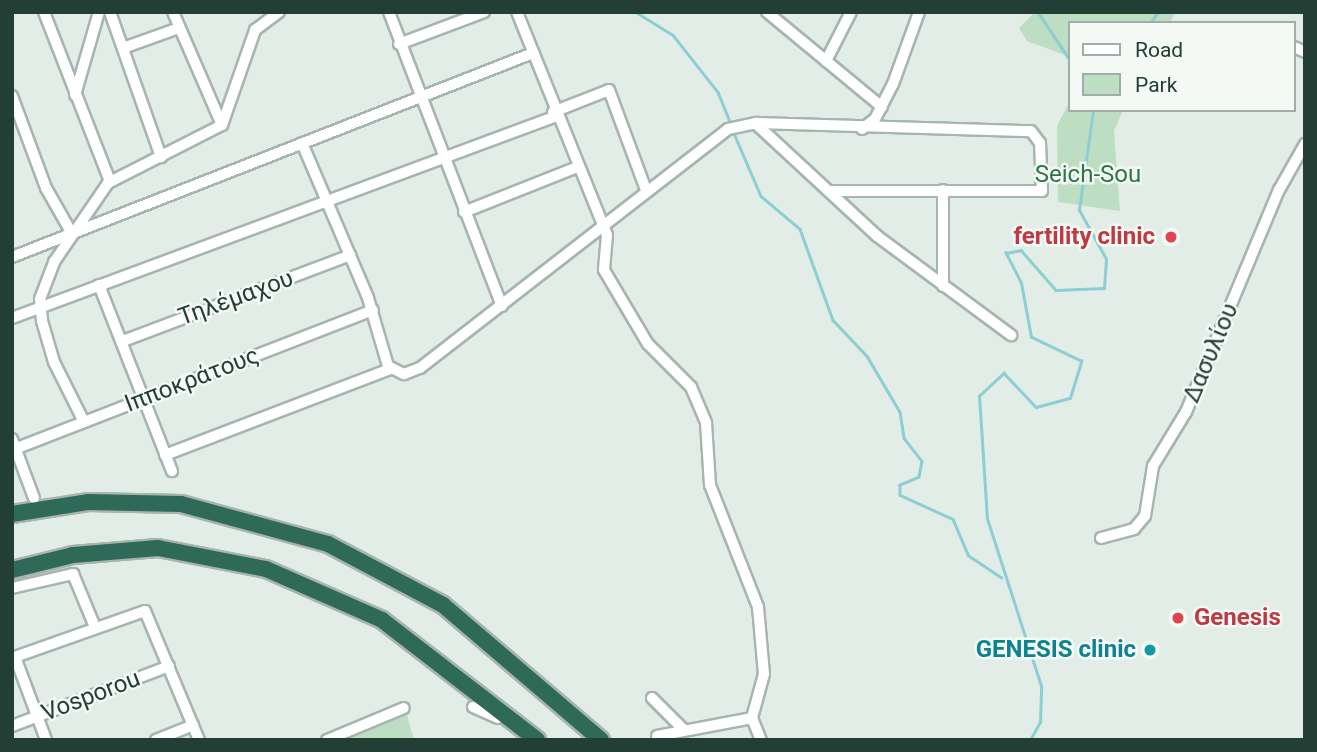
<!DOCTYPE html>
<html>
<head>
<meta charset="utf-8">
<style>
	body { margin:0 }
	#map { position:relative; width:1317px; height:752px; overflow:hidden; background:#e3ede8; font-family:Roboto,sans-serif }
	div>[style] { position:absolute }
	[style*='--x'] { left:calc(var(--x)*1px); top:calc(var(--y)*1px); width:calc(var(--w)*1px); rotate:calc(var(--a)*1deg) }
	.green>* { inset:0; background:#bddec2 }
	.stream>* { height:2.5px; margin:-1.25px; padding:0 1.25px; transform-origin:1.25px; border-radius:1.25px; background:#8cced1 }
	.roads { filter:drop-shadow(2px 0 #a6b5ae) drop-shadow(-2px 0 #a6b5ae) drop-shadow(0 2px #a6b5ae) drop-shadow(0 -2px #a6b5ae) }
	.minor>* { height:10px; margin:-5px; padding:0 5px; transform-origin:5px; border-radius:5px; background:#fff }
	.highway>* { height:16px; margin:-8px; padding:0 8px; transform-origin:8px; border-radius:8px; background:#2f6a58 }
	.dots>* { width:19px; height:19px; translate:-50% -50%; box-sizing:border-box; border:4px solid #f4f9f6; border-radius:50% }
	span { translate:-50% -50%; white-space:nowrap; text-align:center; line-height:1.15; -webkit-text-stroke:5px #f4f9f6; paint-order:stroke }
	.park-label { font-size:24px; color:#2d7542 }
	.health-label { font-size:24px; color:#be3a42; font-weight:700 }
	.right { translate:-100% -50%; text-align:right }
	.left { translate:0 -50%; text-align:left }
	.street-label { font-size:24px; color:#233e34 }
	.culture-label { font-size:24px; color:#0d838f; font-weight:700 }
	.frame { position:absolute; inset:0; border:14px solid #233e34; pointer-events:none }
	.legend { position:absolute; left:1068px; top:21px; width:228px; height:91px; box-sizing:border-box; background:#f4f9f6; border:2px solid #a0aea8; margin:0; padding:9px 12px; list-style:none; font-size:21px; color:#233e34 }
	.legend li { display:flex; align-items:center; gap:14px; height:35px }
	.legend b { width:35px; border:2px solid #a0aea8 }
</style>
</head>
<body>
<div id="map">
	<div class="green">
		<i style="clip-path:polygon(1035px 12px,1176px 12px,1169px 23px,1070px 23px,1070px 57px,1027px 41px,1019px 28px)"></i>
		<i style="clip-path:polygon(1070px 101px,1070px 110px,1123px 110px,1114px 131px,1120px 211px,1058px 202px,1057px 126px)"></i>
		<i style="clip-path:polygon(407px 715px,414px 740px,346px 740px)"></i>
	</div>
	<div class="stream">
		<i style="--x:636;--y:12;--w:44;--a:31.9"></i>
		<i style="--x:673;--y:35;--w:73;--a:51.7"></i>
		<i style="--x:718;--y:92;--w:35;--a:68"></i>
		<i style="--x:1038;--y:12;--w:58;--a:56.3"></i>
		<i style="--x:1150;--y:23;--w:14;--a:-54"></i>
		<i style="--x:733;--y:131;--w:71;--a:66.7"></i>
		<i style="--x:761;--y:196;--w:51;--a:40.2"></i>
		<i style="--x:800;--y:229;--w:97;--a:70.1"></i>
		<i style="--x:833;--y:320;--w:50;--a:46.6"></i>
		<i style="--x:867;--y:356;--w:65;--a:59.5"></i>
		<i style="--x:900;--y:412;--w:26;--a:81"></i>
		<i style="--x:904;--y:438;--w:29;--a:52"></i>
		<i style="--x:922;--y:461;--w:16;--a:101"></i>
		<i style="--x:919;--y:477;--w:21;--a:157"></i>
		<i style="--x:900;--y:485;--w:10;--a:90"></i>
		<i style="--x:900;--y:495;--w:58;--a:24.4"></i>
		<i style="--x:953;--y:519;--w:39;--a:67"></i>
		<i style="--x:968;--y:555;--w:40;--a:34"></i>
		<i style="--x:1030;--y:740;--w:21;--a:-61"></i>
		<i style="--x:1040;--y:722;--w:36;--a:-88"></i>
		<i style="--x:1041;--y:686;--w:176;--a:-107.9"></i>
		<i style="--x:987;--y:519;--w:123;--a:-93.7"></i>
		<i style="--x:979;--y:396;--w:34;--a:-43"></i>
		<i style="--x:1004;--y:373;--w:47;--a:46.7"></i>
		<i style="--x:1036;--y:407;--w:35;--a:-15"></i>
		<i style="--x:1070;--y:398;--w:39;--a:-73"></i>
		<i style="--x:1081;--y:361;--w:55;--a:-154.4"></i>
		<i style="--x:1031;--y:337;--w:55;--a:-100.5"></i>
		<i style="--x:1021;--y:283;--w:34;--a:-117"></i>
		<i style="--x:1006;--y:253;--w:15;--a:-11"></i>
		<i style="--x:1021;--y:250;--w:53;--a:48.8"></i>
		<i style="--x:1056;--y:290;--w:48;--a:-2.4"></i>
		<i style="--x:1104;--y:288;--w:29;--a:-86"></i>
		<i style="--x:1106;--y:259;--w:56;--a:-118.9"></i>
		<i style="--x:1079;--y:210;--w:101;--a:-82"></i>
	</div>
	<div class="roads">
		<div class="minor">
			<i style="--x:44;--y:12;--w:181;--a:68.7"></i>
			<i style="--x:110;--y:12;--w:154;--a:70.6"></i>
			<i style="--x:173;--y:12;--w:123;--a:66.6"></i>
			<i style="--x:389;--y:12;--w:315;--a:69"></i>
			<i style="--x:517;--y:12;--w:240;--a:68"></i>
			<i style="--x:607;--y:235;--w:35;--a:95"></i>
			<i style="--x:604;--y:270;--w:86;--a:59.3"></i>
			<i style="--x:648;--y:344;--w:61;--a:45"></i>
			<i style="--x:691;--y:387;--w:39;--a:67"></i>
			<i style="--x:706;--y:423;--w:62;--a:86.3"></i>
			<i style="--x:710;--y:485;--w:131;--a:68.5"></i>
			<i style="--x:758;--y:607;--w:67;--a:84.9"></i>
			<i style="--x:764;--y:674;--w:46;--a:105.3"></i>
			<i style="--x:752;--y:718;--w:24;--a:68"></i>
			<i style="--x:767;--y:12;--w:149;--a:39.6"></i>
			<i style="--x:399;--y:44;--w:91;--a:-20.6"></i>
			<i style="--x:1294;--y:47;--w:12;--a:24"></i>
			<i style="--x:123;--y:48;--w:59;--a:-19.7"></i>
			<i style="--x:826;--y:61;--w:55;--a:-63"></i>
			<i style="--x:75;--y:95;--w:86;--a:-73.9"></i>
			<i style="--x:12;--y:96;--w:98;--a:69.7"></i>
			<i style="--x:46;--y:188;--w:51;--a:60.4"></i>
			<i style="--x:553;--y:112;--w:60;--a:-21.4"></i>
			<i style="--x:609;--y:90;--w:107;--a:69.7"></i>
			<i style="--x:755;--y:123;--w:166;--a:42.8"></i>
			<i style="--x:877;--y:236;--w:167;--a:36.5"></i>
			<i style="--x:862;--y:129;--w:16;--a:-38"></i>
			<i style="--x:875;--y:119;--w:39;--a:-63"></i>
			<i style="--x:893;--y:84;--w:77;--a:-70.1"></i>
			<i style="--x:302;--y:143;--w:168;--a:66.9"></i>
			<i style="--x:368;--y:298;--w:71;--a:73.6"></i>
			<i style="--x:388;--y:366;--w:18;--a:27"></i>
			<i style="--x:404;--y:374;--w:17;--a:-21"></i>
			<i style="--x:420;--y:368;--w:390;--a:-37.8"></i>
			<i style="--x:728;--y:129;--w:30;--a:-12"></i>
			<i style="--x:757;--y:123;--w:274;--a:1.7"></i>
			<i style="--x:1031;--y:131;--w:15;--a:53"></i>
			<i style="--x:1040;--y:143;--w:48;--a:87.6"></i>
			<i style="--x:1042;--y:191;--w:211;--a:180"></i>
			<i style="--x:464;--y:212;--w:119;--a:-21.6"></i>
			<i style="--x:12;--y:257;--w:560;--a:-21.38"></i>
			<i style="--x:99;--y:285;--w:200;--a:68.6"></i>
			<i style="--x:943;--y:286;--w:96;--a:-90"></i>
			<i style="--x:12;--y:318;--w:578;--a:-20.35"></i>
			<i style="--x:123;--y:341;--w:243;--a:-20.7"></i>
			<i style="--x:84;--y:422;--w:67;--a:-116.6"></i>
			<i style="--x:54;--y:362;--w:43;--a:-106.3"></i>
			<i style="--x:42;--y:321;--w:22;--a:-95"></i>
			<i style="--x:40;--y:299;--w:40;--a:-69"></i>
			<i style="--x:54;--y:262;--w:96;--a:-55.6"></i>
			<i style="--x:108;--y:183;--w:128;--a:-27"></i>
			<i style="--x:222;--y:125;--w:101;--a:-70.8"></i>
			<i style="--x:255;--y:30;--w:30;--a:-37"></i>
			<i style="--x:12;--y:439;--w:63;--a:69.6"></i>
			<i style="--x:12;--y:450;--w:387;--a:-21.2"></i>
			<i style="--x:165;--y:455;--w:241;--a:-20.9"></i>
			<i style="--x:1101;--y:538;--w:34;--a:-15"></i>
			<i style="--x:1134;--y:529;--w:17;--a:-50"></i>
			<i style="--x:1145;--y:516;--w:51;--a:-80.9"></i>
			<i style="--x:1153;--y:466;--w:63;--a:-58.6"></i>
			<i style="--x:1186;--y:412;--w:241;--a:-67.3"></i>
			<i style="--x:1279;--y:190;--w:53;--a:-60.5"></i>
			<i style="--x:12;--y:588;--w:63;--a:-12.9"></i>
			<i style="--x:73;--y:574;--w:57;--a:67.5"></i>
			<i style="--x:15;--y:657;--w:89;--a:69.5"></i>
			<i style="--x:12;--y:658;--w:141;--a:-19.5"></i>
			<i style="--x:145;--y:611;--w:140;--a:67.3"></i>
			<i style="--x:652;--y:698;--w:44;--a:45"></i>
			<i style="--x:473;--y:707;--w:27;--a:24"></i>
			<i style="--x:12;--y:726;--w:168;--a:-20.9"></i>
			<i style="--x:657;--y:736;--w:97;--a:-10.7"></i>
			<i style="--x:156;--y:740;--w:40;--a:-22"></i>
			<i style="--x:327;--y:740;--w:83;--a:-22.6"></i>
		</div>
		<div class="highway">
			<i style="--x:12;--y:514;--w:78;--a:-8.9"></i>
			<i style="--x:89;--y:502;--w:92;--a:1.2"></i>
			<i style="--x:181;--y:504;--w:152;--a:15.2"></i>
			<i style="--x:328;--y:544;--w:130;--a:27.9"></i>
			<i style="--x:443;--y:605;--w:208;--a:40.5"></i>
			<i style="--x:12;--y:570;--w:63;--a:-13.8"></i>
			<i style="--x:73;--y:555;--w:85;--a:-4.7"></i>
			<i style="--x:158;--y:548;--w:110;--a:11"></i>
			<i style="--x:266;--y:569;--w:127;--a:23.7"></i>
			<i style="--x:382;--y:620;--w:196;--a:37.7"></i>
		</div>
	</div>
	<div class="dots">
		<i style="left:1171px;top:237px;background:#e0444e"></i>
		<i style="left:1178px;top:618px;background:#e0444e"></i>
		<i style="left:1150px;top:650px;background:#0f9aa8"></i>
	</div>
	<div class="park-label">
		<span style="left:1088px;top:175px">Seich-Sou</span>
	</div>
	<div class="health-label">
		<span class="right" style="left:1155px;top:237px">fertility clinic</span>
		<span class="left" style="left:1194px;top:618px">Genesis</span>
	</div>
	<div class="street-label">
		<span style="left:236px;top:298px;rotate:-20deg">Τηλέμαχου</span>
		<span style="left:1211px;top:353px;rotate:-67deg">Δασυλίου</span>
		<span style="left:192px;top:380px;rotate:-21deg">Ιπποκράτους</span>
		<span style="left:91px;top:696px;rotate:-21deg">Vosporou</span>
	</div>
	<div class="culture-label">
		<span class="right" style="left:1136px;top:650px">GENESIS clinic</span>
	</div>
	<div class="frame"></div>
	<ul class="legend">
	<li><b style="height:9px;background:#fff"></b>Road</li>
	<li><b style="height:19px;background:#bddec2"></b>Park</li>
	</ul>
</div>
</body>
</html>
